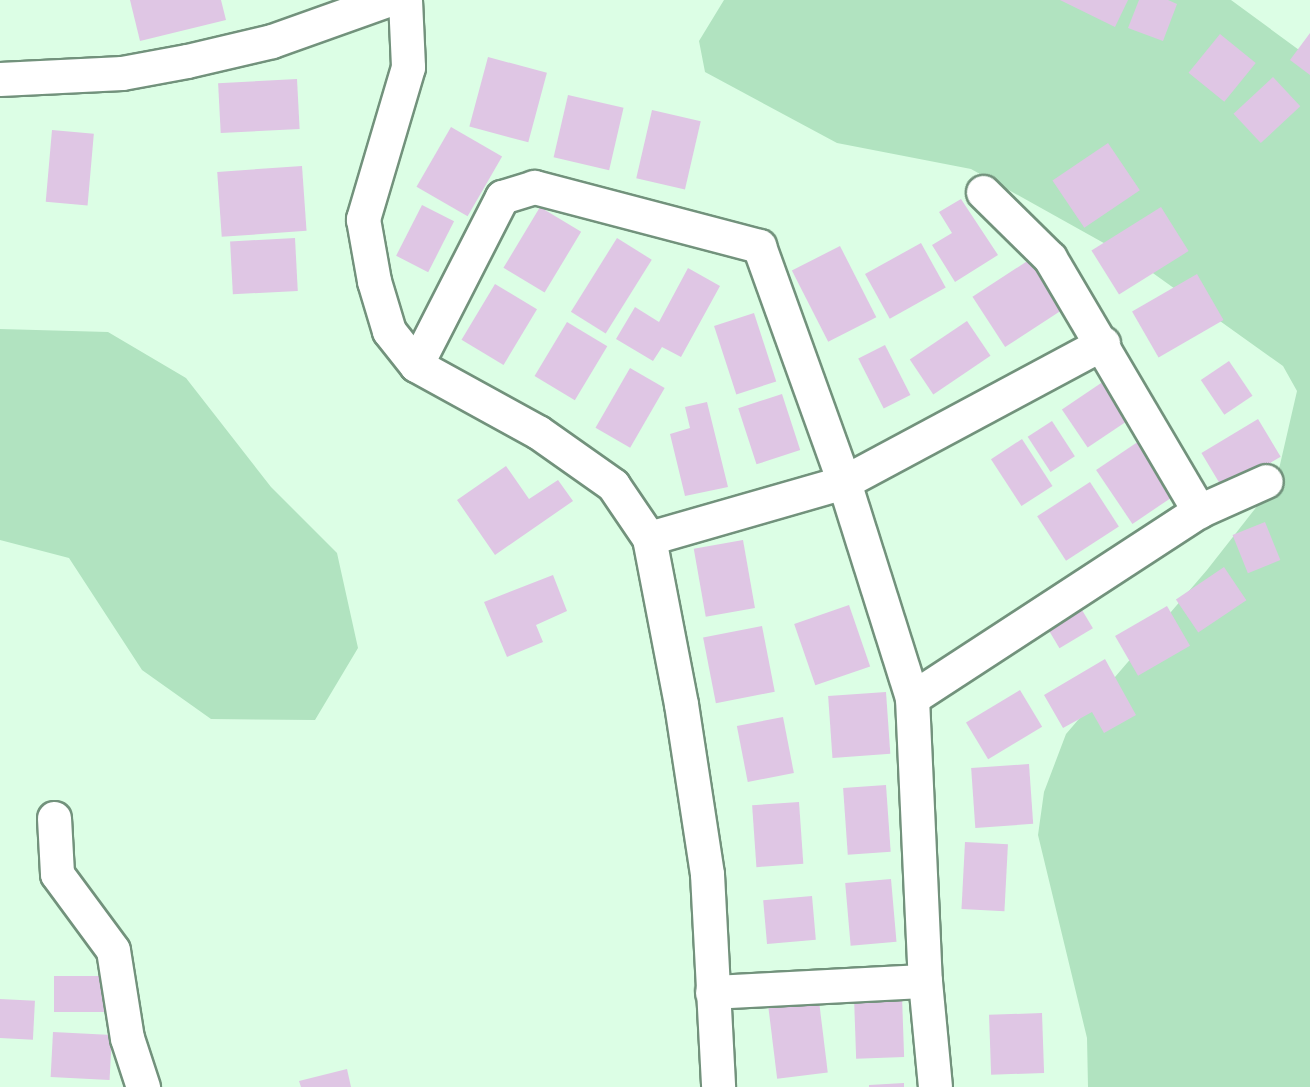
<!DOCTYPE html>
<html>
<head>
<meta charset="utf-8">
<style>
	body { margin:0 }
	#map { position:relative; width:1310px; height:1087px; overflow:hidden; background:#dcfee5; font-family:"Source Sans 3",sans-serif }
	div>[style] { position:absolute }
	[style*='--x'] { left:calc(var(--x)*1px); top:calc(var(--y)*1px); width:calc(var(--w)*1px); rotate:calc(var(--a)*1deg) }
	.green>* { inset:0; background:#b1e3c0 }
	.building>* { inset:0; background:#dfc6e4; transform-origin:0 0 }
	.roads { filter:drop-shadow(2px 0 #72927c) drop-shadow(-2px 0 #72927c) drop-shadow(0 2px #72927c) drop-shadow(0 -2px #72927c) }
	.minor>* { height:33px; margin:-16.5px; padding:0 16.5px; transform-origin:16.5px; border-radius:16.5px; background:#fff }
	span { translate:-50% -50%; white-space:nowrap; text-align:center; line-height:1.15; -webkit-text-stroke:4.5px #fff; paint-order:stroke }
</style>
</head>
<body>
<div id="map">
	<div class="green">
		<i style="clip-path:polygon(724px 0,1231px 0,1310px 58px,1310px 1087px,1088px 1087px,1087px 1038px,1038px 835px,1044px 792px,1066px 734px,1207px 570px,1276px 482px,1297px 391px,1283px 366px,1136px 261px,971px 169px,837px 143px,705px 72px,699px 41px)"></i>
		<i style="clip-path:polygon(0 329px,108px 332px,186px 378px,271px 487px,337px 553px,358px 648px,315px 720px,211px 719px,142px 670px,69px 558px,0 540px)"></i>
	</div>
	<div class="building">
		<i style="clip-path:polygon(130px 0,221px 0,226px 20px,140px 41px)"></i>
		<i style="clip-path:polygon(1060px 0,1128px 0,1115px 27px)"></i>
		<i style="clip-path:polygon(1139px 0,1168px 0,1177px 4px,1163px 41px,1128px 28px)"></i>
		<i style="clip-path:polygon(1310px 33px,1310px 75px,1290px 60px)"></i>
		<i style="left:1220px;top:34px;width:46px;height:50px;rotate:39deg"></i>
		<i style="left:488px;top:57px;width:61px;height:72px;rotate:15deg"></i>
		<i style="left:1273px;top:77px;width:40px;height:54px;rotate:47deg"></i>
		<i style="left:297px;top:79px;width:50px;height:79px;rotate:87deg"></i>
		<i style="left:568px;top:95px;width:57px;height:64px;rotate:13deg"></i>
		<i style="left:652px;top:110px;width:50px;height:70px;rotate:13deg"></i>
		<i style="left:451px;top:127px;width:59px;height:69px;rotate:30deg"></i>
		<i style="left:52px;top:130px;width:42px;height:72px;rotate:5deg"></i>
		<i style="left:1108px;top:143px;width:57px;height:67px;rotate:56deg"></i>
		<i style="left:302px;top:166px;width:65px;height:85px;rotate:86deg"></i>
		<i style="clip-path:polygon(961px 199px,998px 255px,955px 282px,932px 245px,952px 233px,939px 212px)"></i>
		<i style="left:422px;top:205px;width:36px;height:57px;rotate:27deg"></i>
		<i style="left:540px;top:207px;width:48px;height:71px;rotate:31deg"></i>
		<i style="left:1161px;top:207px;width:52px;height:82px;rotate:58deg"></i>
		<i style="left:295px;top:238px;width:53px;height:65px;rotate:87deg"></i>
		<i style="left:617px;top:238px;width:41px;height:87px;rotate:32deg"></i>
		<i style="left:921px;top:243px;width:51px;height:64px;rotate:61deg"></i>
		<i style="left:840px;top:246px;width:80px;height:54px;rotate:63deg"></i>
		<i style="left:1032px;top:258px;width:60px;height:71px;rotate:57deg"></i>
		<i style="clip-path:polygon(688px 268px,720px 286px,681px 357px,662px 347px,653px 361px,616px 339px,635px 307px,659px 322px)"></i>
		<i style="left:1197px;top:274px;width:53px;height:75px;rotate:60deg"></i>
		<i style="left:495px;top:284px;width:49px;height:65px;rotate:31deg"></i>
		<i style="left:754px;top:313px;width:72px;height:42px;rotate:72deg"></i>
		<i style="left:967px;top:321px;width:42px;height:69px;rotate:56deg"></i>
		<i style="left:567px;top:322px;width:47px;height:63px;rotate:31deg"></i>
		<i style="left:885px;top:345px;width:56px;height:30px;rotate:63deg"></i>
		<i style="left:1229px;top:361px;width:42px;height:34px;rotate:56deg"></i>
		<i style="left:630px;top:368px;width:40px;height:69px;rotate:30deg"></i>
		<i style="left:1110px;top:377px;width:46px;height:58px;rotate:56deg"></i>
		<i style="left:782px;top:394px;width:59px;height:46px;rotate:72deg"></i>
		<i style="clip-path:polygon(707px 402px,728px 487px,685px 496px,670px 434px,690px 428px,685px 407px)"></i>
		<i style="left:1258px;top:419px;width:44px;height:66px;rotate:59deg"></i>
		<i style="left:1052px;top:421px;width:42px;height:29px;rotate:57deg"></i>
		<i style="left:1145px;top:437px;width:65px;height:59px;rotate:56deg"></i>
		<i style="left:1022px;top:439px;width:56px;height:37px;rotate:57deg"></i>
		<i style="clip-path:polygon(506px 466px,529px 499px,558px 480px,573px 501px,495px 555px,457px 500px)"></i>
		<i style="left:1090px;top:482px;width:53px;height:63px;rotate:57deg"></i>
		<i style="left:1265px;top:522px;width:41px;height:35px;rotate:68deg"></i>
		<i style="left:743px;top:540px;width:69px;height:50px;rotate:80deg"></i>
		<i style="left:1224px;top:567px;width:40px;height:58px;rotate:56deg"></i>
		<i style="clip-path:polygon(553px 575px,567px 611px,536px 625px,543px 642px,507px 657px,484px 602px)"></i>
		<i style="left:849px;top:605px;width:65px;height:58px;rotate:71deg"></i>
		<i style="left:1079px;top:605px;width:27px;height:39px;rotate:59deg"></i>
		<i style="left:1167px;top:606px;width:46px;height:60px;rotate:60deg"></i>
		<i style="left:762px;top:626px;width:67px;height:60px;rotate:79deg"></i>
		<i style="clip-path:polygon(1105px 659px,1136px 715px,1104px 733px,1092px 712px,1063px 728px,1044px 695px)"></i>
		<i style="left:1020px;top:690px;width:43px;height:63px;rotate:59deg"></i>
		<i style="left:886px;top:692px;width:62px;height:58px;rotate:86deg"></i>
		<i style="left:783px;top:717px;width:57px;height:47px;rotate:79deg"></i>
		<i style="left:1029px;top:764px;width:60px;height:58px;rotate:86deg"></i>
		<i style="left:886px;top:785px;width:67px;height:43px;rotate:86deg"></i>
		<i style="left:799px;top:802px;width:62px;height:47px;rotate:86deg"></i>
		<i style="left:965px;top:842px;width:43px;height:67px;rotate:3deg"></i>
		<i style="left:891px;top:879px;width:63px;height:46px;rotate:85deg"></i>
		<i style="left:812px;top:896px;width:44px;height:49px;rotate:85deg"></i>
		<i style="left:54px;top:976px;width:57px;height:36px"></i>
		<i style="left:902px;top:996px;width:61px;height:48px;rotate:88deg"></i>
		<i style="left:0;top:999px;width:35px;height:39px;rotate:3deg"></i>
		<i style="left:819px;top:1001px;width:72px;height:51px;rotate:83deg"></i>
		<i style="left:1042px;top:1013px;width:60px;height:53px;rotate:88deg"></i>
		<i style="left:53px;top:1032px;width:59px;height:45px;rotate:3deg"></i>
		<i style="clip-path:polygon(347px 1069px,351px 1087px,301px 1087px,299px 1081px)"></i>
		<i style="clip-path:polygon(904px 1083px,904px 1087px,869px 1087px,869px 1085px)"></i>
	</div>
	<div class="roads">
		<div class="minor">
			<i style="--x:405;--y:0;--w:67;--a:87.4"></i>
			<i style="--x:408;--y:67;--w:159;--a:106.5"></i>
			<i style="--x:363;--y:219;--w:63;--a:79.9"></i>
			<i style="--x:374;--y:281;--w:52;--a:73.3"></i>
			<i style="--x:389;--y:331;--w:43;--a:51.5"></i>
			<i style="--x:416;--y:365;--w:139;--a:28.8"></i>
			<i style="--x:538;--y:432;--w:92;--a:35.2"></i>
			<i style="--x:613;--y:485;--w:64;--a:55.8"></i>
			<i style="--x:649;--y:538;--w:169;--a:79.1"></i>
			<i style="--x:681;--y:704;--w:172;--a:81.3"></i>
			<i style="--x:707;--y:874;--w:213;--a:87"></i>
			<i style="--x:0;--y:79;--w:122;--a:-2.8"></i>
			<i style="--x:122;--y:73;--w:66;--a:-10.5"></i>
			<i style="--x:187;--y:61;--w:87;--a:-13.2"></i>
			<i style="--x:272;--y:41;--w:122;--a:-19.6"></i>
			<i style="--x:983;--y:192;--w:94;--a:44.6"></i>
			<i style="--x:1050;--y:258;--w:294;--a:59.5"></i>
			<i style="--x:416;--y:365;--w:189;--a:-62.9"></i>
			<i style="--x:502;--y:197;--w:34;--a:-17"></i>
			<i style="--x:534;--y:187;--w:233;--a:14.7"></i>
			<i style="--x:759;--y:246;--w:251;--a:70.2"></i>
			<i style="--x:844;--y:482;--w:226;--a:72.5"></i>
			<i style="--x:912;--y:698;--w:283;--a:87.4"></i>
			<i style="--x:925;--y:981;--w:106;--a:84.6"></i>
			<i style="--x:649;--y:538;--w:203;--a:-16"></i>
			<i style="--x:844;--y:482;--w:294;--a:-28.2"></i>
			<i style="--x:912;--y:698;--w:343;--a:-33.1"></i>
			<i style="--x:1199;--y:511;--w:73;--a:-24.1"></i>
			<i style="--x:54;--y:818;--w:56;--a:86.9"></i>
			<i style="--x:57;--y:874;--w:94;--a:53.6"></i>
			<i style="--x:113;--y:950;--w:89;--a:81"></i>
			<i style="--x:127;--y:1038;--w:52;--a:71.9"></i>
			<i style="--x:712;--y:992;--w:213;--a:-3"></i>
		</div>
	</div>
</div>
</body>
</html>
